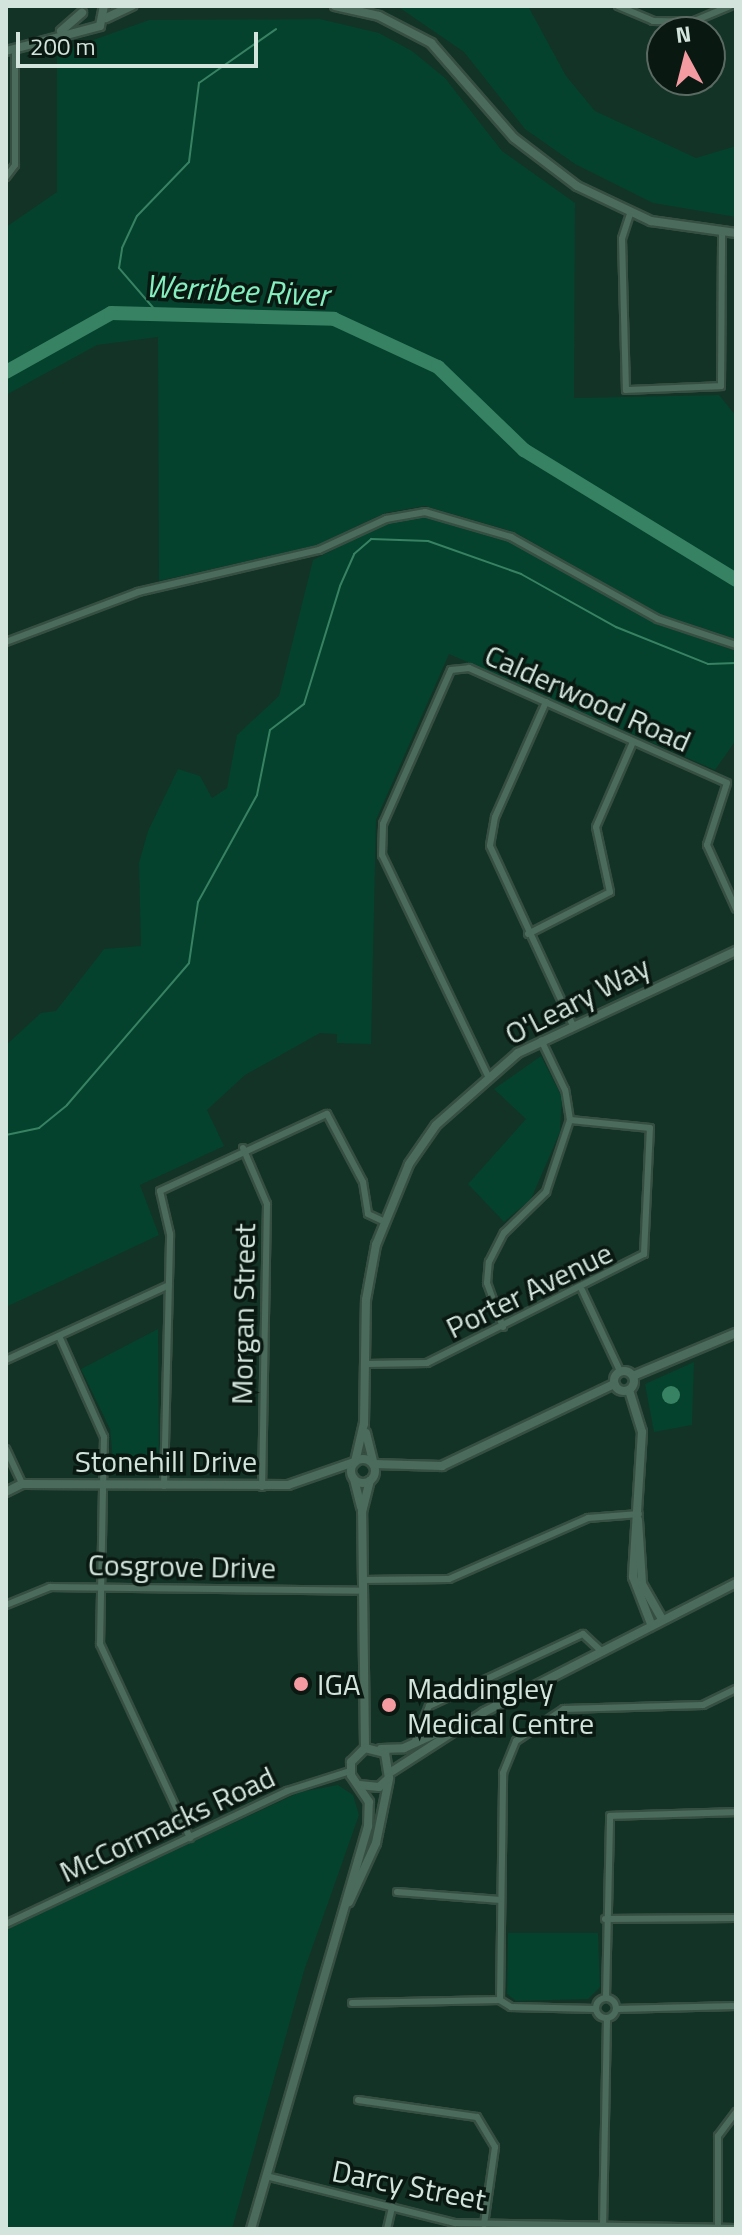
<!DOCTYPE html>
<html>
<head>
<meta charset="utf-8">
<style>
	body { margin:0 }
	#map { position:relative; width:742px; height:2235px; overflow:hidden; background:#133326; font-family:"Titillium Web",sans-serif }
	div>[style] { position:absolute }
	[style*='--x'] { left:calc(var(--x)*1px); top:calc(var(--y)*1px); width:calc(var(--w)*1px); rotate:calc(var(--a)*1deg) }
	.green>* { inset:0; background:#04422d }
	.water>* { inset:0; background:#378262 }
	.round { border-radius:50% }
	.stream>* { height:2px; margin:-1px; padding:0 1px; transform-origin:1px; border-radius:1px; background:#378262 }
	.river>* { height:14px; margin:-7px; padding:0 7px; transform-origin:7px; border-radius:7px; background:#378262 }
	.roads { filter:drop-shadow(2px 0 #374f43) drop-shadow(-2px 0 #374f43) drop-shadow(0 2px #374f43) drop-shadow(0 -2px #374f43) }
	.minor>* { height:6px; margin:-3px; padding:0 3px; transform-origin:3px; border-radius:3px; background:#4b6c5c }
	.minor>.ring { margin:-3px; padding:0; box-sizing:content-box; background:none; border:6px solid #4b6c5c; border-radius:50% }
	.tertiary>* { height:8px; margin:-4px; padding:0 4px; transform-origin:4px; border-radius:4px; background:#4b6c5c }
	.tertiary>.ring { margin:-4px; padding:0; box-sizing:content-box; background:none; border:8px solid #4b6c5c; border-radius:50% }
	.dots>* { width:22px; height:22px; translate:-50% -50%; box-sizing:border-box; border:4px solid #0a1812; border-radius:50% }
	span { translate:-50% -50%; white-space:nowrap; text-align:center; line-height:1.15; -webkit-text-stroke:7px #0a1812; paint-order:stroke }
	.street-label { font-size:30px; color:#d2e4db }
	.poi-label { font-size:30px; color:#d2e4db }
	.left { translate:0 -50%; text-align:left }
	.water-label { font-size:32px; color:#85efbf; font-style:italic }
	.frame { position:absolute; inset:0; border:8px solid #d2e4db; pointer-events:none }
	.north { position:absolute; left:646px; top:16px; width:80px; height:80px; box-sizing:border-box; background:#0a1812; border:2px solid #5a6a62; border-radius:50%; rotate:353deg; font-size:22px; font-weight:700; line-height:32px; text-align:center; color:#d2e4db }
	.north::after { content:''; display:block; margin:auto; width:28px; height:36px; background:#f49aa1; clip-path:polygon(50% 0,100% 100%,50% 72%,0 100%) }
	.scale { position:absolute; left:16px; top:32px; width:242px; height:36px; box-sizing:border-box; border:4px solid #d2e4db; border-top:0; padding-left:10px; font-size:24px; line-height:28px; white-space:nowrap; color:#d2e4db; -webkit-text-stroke:6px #0a1812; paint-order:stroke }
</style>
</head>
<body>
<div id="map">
	<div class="green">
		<i style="clip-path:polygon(397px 6px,528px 6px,566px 76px,595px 111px,696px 158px,736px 146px,736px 217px,653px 203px,575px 164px,525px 129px,464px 52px)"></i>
		<i style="clip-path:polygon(320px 19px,379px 33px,412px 51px,445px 78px,502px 151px,575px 203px,574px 398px,719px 395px,736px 416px,736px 639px,659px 614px,514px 532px,425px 506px,385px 513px,315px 546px,159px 581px,158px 337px,97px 345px,6px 395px,6px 227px,57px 192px,57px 53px,149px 20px)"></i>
		<i style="clip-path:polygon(425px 516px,512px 542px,657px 624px,736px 651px,736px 740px,715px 770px,449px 654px,376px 820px,371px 1044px,337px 1043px,337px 1034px,320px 1033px,245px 1075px,207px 1110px,224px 1146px,140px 1185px,159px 1235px,6px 1307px,6px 1045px,41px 1013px,56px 1011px,104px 949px,141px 946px,139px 863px,148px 831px,178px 769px,200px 776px,212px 798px,227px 788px,237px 735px,279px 696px,313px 560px,387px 523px)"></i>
		<i style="clip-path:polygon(541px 1056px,562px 1097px,560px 1132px,531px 1199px,504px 1222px,468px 1184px,526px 1119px,494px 1089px)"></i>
		<i style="clip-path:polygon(158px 1329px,159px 1466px,114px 1470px,110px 1429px,81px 1369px)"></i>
		<i style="clip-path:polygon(694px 1362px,692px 1425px,654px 1432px,645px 1384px)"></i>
		<i style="clip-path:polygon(338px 1785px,353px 1795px,359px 1815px,304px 1971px,232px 2229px,6px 2229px,6px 1929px,300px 1792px)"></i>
		<i style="clip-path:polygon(508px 1933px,598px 1933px,600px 1987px,588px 1999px,516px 2001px,507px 1994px)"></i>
	</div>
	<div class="water">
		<i class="round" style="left:662px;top:1386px;width:18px;height:18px"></i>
	</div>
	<div class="stream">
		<i style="--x:156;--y:311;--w:57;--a:-130.7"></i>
		<i style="--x:119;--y:268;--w:20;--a:-81"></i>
		<i style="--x:122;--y:248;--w:35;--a:-65"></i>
		<i style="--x:137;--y:216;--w:75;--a:-46.1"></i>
		<i style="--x:189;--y:162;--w:80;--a:-82.8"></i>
		<i style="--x:199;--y:83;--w:94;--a:-35"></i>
		<i style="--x:6;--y:1135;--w:34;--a:-12"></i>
		<i style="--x:39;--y:1128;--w:36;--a:-39"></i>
		<i style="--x:67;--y:1105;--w:187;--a:-49.3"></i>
		<i style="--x:189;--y:963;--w:62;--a:-81.6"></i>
		<i style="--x:198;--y:902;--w:122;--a:-61.1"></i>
		<i style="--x:257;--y:795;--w:66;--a:-78.7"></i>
		<i style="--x:270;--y:730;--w:43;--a:-37.4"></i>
		<i style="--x:304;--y:704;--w:123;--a:-73"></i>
		<i style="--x:340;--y:586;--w:35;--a:-66"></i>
		<i style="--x:354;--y:554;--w:23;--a:-41"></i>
		<i style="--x:371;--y:539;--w:57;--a:2"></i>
		<i style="--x:428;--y:541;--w:99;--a:19.5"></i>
		<i style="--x:521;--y:574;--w:109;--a:29.2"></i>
		<i style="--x:616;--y:627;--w:99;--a:21.9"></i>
		<i style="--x:708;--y:664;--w:28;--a:-2"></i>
	</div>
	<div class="river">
		<i style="--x:6;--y:372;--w:120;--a:-29.3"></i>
		<i style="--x:111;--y:313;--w:223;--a:1.5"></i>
		<i style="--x:334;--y:319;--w:115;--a:24.8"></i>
		<i style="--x:438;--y:367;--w:120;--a:44"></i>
		<i style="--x:524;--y:450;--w:249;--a:31.5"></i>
	</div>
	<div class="roads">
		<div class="minor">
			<i style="--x:618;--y:6;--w:38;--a:23"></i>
			<i style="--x:653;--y:21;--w:39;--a:1"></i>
			<i style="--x:692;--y:22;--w:41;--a:-22.8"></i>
			<i style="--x:707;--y:80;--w:3;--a:72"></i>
			<i style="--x:6;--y:177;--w:15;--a:-53"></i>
			<i style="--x:15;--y:165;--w:115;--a:-90"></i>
			<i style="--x:630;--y:214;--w:26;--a:108"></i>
			<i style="--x:622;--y:239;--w:151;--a:88.5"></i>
			<i style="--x:626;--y:390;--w:95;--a:-2.4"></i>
			<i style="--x:721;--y:386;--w:154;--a:-89.6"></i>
			<i style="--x:6;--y:642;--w:141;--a:-20.7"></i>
			<i style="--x:138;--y:592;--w:186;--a:-13.1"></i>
			<i style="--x:319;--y:550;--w:74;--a:-24.8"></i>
			<i style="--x:386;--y:519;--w:40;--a:-10"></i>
			<i style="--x:425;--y:512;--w:90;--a:16.2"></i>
			<i style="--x:511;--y:537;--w:168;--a:29.2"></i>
			<i style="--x:658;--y:619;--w:82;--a:18.4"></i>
			<i style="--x:546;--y:702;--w:126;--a:113.9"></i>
			<i style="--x:495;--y:817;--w:29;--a:100"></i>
			<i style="--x:490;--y:846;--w:198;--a:65.2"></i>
			<i style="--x:528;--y:934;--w:92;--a:-27.1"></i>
			<i style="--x:610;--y:892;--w:66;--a:-102.2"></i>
			<i style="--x:596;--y:827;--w:93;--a:-66.5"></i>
			<i style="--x:488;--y:1076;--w:245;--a:-115.6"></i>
			<i style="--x:382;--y:855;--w:31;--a:-88"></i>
			<i style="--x:383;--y:824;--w:168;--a:-66.2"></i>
			<i style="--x:451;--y:670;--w:18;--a:-6"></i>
			<i style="--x:469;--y:668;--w:282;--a:24"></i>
			<i style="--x:727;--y:783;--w:65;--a:107.9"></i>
			<i style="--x:707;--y:845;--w:70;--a:65.6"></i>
			<i style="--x:243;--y:1148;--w:61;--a:66.8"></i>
			<i style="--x:267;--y:1204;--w:283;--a:91"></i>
			<i style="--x:582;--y:1290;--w:89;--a:64.9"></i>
			<i style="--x:503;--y:1327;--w:47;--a:-110"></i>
			<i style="--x:487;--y:1283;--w:21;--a:-85"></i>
			<i style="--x:489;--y:1262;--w:33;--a:-63"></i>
			<i style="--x:504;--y:1233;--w:59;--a:-44.3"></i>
			<i style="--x:546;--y:1192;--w:76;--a:-71.6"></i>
			<i style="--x:570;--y:1120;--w:30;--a:-99"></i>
			<i style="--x:565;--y:1090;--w:55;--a:-115.6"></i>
			<i style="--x:59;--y:1336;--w:111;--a:66"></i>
			<i style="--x:104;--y:1437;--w:207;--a:91.1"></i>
			<i style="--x:100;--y:1644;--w:214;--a:65.1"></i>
			<i style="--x:6;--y:1360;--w:179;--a:-24.7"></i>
			<i style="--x:366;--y:1364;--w:61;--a:-0.9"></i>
			<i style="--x:427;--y:1363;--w:243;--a:-26.7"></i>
			<i style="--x:644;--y:1254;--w:126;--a:-87.3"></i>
			<i style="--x:650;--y:1128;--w:80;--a:-174.3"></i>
			<i style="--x:6;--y:1449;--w:38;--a:65"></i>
			<i style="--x:164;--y:1486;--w:252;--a:-88.6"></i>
			<i style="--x:170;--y:1234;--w:44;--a:-103.1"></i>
			<i style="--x:160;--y:1191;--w:184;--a:-24.8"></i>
			<i style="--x:327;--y:1114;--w:77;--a:62.1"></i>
			<i style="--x:363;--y:1182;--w:32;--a:81"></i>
			<i style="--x:368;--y:1214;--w:17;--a:25"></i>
			<i style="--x:362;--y:1580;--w:87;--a:-0.7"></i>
			<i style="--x:449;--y:1579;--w:152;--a:-23.7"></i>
			<i style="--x:588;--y:1518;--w:51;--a:-4.5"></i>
			<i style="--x:6;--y:1605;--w:48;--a:-22.2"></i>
			<i style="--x:50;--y:1587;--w:312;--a:0.7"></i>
			<i style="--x:414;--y:1743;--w:40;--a:-68"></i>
			<i style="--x:429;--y:1706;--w:170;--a:-25.1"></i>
			<i style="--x:583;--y:1634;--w:23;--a:43"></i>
			<i style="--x:397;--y:1892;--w:104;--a:4.4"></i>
			<i style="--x:605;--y:1919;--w:131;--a:-0.4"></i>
			<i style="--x:6;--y:1924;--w:311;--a:-25.3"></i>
			<i style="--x:287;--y:1791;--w:66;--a:-17.6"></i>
			<i style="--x:606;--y:1998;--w:182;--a:-88.7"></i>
			<i style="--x:610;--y:1816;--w:126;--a:-1.8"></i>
			<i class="ring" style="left:596px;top:1998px;width:14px;height:14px"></i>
			<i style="--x:352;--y:2003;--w:148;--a:-1.2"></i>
			<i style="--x:596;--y:2009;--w:85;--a:-178.7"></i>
			<i style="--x:511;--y:2007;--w:13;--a:-148"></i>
			<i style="--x:500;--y:2000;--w:227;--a:-89.2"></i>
			<i style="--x:503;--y:1773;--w:35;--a:-68"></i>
			<i style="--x:516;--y:1741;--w:58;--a:-33.7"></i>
			<i style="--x:564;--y:1709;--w:139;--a:-1.6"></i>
			<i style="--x:703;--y:1705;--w:37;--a:-26"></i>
			<i style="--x:616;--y:2009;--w:120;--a:-1.4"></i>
			<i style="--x:358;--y:2100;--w:120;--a:8.1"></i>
			<i style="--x:477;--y:2117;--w:35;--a:59"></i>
			<i style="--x:495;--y:2147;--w:78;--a:98.1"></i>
			<i style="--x:266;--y:2176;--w:195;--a:14"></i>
			<i style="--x:455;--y:2223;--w:281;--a:1"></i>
			<i style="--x:603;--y:2227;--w:209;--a:-88.9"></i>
			<i style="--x:718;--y:2228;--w:92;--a:-90"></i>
			<i style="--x:718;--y:2136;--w:30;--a:-53"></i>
			<i style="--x:387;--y:2229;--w:23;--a:-77"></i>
		</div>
		<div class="tertiary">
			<i style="--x:335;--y:6;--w:45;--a:12.8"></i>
			<i style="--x:379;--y:16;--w:59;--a:27.4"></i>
			<i style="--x:431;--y:43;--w:126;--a:48.9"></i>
			<i style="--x:514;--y:138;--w:79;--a:37.3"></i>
			<i style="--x:577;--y:186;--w:82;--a:25.3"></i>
			<i style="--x:651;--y:221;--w:86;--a:8"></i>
			<i style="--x:106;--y:18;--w:29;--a:-25"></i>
			<i style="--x:61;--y:31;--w:28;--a:-41"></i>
			<i style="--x:6;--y:51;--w:97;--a:-14.9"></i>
			<i style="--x:100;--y:26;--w:20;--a:-79"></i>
			<i class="ring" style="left:614px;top:1371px;width:12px;height:12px"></i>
			<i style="--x:633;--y:1376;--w:112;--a:-22.7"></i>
			<i style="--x:629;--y:1390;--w:44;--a:72.8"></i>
			<i style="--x:642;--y:1432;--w:145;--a:93.6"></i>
			<i style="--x:633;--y:1577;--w:50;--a:69"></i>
			<i style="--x:366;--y:1433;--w:30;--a:76"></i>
			<i class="ring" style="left:351px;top:1459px;width:16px;height:16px"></i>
			<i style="--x:355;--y:1462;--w:39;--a:-77"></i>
			<i style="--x:364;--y:1424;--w:124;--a:-89.1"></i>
			<i style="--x:366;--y:1300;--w:56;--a:-79.7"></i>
			<i style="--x:376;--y:1245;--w:87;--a:-67.8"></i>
			<i style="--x:409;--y:1164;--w:47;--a:-55.3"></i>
			<i style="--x:436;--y:1125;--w:109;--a:-41.3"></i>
			<i style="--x:518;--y:1053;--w:241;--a:-25.1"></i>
			<i style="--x:374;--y:1464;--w:68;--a:1.7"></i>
			<i style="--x:442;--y:1466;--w:191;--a:-25.5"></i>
			<i style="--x:354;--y:1479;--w:29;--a:76"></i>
			<i style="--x:6;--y:1492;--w:18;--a:-27"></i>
			<i style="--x:22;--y:1484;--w:266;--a:0.2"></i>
			<i style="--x:288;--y:1485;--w:70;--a:-19.2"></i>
			<i style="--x:638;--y:1520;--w:64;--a:86.4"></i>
			<i style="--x:642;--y:1584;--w:40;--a:60.3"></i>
			<i style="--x:365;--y:1748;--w:236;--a:-90.7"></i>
			<i style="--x:362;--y:1512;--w:32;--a:-76"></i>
			<i style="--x:381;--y:1749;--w:23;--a:-2"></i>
			<i style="--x:404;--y:1748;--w:67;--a:-24.7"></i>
			<i style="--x:391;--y:1772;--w:111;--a:-32.8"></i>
			<i style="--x:484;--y:1712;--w:283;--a:-27.1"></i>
			<i style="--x:349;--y:1902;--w:65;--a:-65.4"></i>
			<i style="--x:376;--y:1843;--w:65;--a:-78.5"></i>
			<i style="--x:251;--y:2229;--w:420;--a:-73.8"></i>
			<i style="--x:368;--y:1826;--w:24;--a:-88"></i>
			<i style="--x:369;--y:1802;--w:32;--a:-124"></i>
			<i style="--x:351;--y:1775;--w:13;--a:-90"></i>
			<i style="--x:351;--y:1762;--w:20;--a:-45"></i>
			<i style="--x:365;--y:1748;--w:21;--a:14"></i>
			<i style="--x:385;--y:1753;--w:25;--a:81"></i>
			<i style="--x:389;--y:1778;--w:13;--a:138"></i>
			<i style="--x:379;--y:1787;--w:20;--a:-174"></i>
		</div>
	</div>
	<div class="dots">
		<i style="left:301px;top:1684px;background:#f49aa1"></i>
		<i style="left:389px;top:1705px;background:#f49aa1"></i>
	</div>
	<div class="street-label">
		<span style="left:588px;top:698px;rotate:24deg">Calderwood Road</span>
		<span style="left:577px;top:1000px;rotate:-27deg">O'Leary Way</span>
		<span style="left:529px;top:1290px;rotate:-26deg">Porter Avenue</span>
		<span style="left:243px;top:1314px;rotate:-89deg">Morgan Street</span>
		<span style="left:166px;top:1461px">Stonehill Drive</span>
		<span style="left:182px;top:1566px;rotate:1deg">Cosgrove Drive</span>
		<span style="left:167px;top:1824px;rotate:-25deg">McCormacks Road</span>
		<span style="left:409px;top:2185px;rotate:11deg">Darcy Street</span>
	</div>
	<div class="poi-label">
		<span class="left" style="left:317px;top:1684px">IGA</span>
		<span class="left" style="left:407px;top:1705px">Maddingley<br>Medical Centre</span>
	</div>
	<div class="water-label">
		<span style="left:237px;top:290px;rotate:3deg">Werribee River</span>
	</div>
	<div class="frame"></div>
	<div class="north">N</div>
	<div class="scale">200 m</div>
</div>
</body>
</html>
